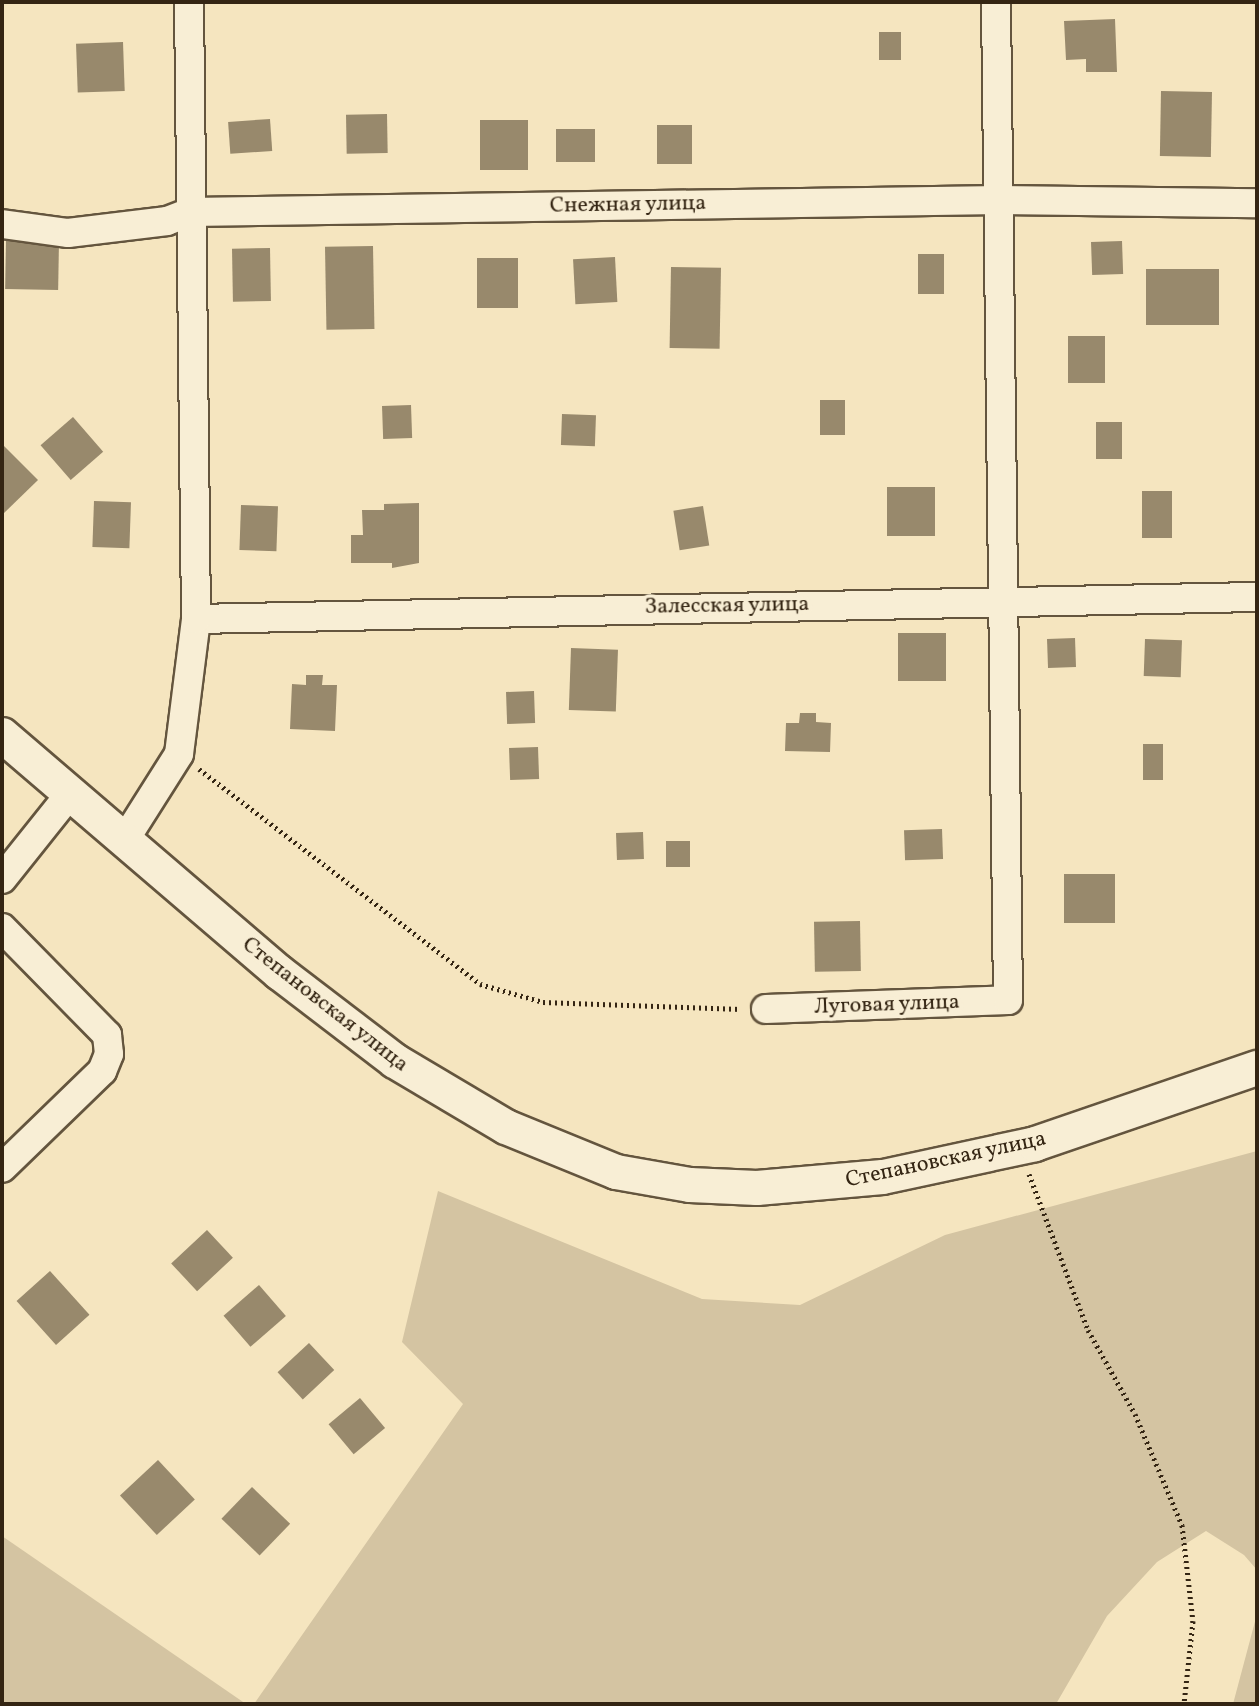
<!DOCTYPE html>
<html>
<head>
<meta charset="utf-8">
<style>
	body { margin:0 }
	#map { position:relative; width:1259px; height:1706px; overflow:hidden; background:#f5e5bf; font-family:Vollkorn,serif }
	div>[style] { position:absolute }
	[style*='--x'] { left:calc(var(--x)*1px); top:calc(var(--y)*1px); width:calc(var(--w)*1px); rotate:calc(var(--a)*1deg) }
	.green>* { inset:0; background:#d4c4a2 }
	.building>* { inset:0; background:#98896c; transform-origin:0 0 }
	.path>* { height:5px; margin-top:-2.5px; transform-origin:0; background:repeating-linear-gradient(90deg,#342513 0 2px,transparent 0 6px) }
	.roads { filter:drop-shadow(2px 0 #64553e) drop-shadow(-2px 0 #64553e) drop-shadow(0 2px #64553e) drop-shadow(0 -2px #64553e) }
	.minor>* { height:28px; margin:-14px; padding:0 14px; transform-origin:14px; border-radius:14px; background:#f8eed5 }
	.tertiary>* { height:34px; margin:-17px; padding:0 17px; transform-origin:17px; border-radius:17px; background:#f8eed5 }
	span { translate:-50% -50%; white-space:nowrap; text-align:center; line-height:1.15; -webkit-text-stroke:7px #f8eed5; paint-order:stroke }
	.street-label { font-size:22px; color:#342513 }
	.frame { position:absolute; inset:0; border:4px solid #342513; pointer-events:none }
</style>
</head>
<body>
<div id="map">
	<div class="green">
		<i style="clip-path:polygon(1257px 1151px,1257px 1570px,1244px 1555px,1206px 1531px,1157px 1562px,1107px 1616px,1056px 1704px,254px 1704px,463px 1404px,402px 1342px,438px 1191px,702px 1299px,800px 1305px,945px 1235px)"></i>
		<i style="clip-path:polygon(2px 1536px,246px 1704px,2px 1704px)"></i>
		<i style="clip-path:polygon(1257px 1614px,1257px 1704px,1233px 1704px)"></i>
	</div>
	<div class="building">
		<i style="clip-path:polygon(1115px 19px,1117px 72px,1086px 72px,1086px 59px,1066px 60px,1064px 21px)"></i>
		<i style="left:879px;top:32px;width:22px;height:28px"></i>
		<i style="left:123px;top:42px;width:49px;height:47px;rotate:88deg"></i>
		<i style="left:1161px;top:91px;width:51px;height:65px;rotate:1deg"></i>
		<i style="left:387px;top:114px;width:39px;height:41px;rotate:89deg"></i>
		<i style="left:270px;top:119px;width:32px;height:42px;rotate:86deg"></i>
		<i style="left:480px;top:120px;width:48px;height:50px"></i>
		<i style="left:692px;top:125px;width:39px;height:35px;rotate:90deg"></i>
		<i style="left:556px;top:129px;width:39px;height:33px"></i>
		<i style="left:6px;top:240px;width:53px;height:49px;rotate:1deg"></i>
		<i style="left:1122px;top:241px;width:33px;height:31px;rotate:88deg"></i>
		<i style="left:373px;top:246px;width:83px;height:48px;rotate:89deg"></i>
		<i style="left:270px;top:248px;width:53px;height:38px;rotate:89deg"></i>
		<i style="left:918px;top:254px;width:26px;height:40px"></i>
		<i style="left:615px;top:257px;width:45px;height:42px;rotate:87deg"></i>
		<i style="left:518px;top:258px;width:50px;height:41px;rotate:90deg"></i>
		<i style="left:671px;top:267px;width:50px;height:81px;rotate:1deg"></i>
		<i style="left:1146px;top:269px;width:73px;height:56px"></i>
		<i style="left:1068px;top:336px;width:37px;height:47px"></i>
		<i style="left:820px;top:400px;width:25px;height:35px"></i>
		<i style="left:411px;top:405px;width:33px;height:29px;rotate:88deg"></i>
		<i style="left:562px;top:414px;width:34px;height:31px;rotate:2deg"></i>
		<i style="left:73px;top:417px;width:46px;height:43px;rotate:49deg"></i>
		<i style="left:1096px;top:422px;width:26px;height:37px"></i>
		<i style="clip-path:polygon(2px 444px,38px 480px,2px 515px)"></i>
		<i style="left:887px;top:487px;width:48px;height:49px"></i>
		<i style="left:1172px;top:491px;width:47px;height:30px;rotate:90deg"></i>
		<i style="left:94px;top:501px;width:37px;height:46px;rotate:2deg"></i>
		<i style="clip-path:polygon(419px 503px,419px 563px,392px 568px,392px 563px,351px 563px,351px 535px,363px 535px,362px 510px,384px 510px,384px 504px)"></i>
		<i style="left:241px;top:505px;width:37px;height:45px;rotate:2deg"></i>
		<i style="left:703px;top:506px;width:40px;height:30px;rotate:81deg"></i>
		<i style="left:898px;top:633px;width:48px;height:48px"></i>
		<i style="left:1075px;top:638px;width:29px;height:28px;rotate:88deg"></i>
		<i style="left:1145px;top:639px;width:37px;height:37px;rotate:2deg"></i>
		<i style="left:571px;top:648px;width:47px;height:62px;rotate:2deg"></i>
		<i style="clip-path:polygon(306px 675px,323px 675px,322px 685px,337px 685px,335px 731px,290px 729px,292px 684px,306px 685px)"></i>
		<i style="left:534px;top:691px;width:32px;height:28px;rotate:88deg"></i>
		<i style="clip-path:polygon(800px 713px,816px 713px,816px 722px,831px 723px,830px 752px,785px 751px,786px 723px,799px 723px)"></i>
		<i style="left:1143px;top:744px;width:20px;height:36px"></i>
		<i style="left:538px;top:747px;width:32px;height:29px;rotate:88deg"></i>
		<i style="left:942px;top:829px;width:30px;height:38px;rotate:88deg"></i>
		<i style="left:643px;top:832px;width:27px;height:27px;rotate:88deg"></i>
		<i style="left:666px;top:841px;width:24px;height:26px"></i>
		<i style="left:1064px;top:874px;width:51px;height:49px"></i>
		<i style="left:860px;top:921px;width:50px;height:46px;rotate:89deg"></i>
		<i style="left:207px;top:1230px;width:38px;height:49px;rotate:47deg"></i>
		<i style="left:50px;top:1271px;width:59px;height:45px;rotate:48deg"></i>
		<i style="left:259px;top:1285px;width:41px;height:47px;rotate:49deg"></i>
		<i style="left:309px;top:1343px;width:37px;height:43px;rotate:47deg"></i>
		<i style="left:360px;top:1398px;width:39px;height:41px;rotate:50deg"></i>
		<i style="left:158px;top:1460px;width:54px;height:52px;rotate:47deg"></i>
		<i style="left:252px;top:1487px;width:53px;height:44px;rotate:44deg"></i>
	</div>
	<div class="path">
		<i style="--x:199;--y:769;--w:354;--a:37.4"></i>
		<i style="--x:480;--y:984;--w:66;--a:15.9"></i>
		<i style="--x:543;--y:1002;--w:198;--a:2"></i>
		<i style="--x:1029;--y:1174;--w:167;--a:69.3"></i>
		<i style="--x:1088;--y:1330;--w:96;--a:60.8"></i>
		<i style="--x:1135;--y:1414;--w:121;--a:67.1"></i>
		<i style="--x:1182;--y:1525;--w:97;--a:83.5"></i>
		<i style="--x:1193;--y:1621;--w:83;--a:96.2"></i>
	</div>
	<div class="roads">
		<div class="minor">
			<i style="--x:2;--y:224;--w:67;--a:7.8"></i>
			<i style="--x:68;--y:233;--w:100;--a:-6.9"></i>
			<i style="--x:167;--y:221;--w:25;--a:-21"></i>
			<i style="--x:190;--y:212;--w:810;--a:-0.85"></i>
			<i style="--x:1000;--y:200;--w:257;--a:0.7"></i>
			<i style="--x:196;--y:619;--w:1061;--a:-1.19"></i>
			<i style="--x:124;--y:841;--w:103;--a:-57.7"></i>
			<i style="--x:179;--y:754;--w:136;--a:-82.8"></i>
			<i style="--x:196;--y:619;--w:617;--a:-90.65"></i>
			<i style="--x:2;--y:879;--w:107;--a:-51.4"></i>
			<i style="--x:2;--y:928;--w:150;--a:45.5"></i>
			<i style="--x:107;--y:1035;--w:19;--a:84"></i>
			<i style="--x:109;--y:1054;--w:18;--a:112"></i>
			<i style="--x:102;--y:1071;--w:139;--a:135.9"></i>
			<i style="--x:766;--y:1009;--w:242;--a:-2.1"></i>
			<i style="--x:1008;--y:1000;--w:998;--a:-90.69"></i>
		</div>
		<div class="tertiary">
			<i style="--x:2;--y:735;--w:366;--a:40.6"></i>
			<i style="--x:280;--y:973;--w:145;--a:37.4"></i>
			<i style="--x:395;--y:1061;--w:129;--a:30.7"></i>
			<i style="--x:506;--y:1127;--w:119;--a:22.2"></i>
			<i style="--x:616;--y:1172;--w:75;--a:10"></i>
			<i style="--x:690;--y:1185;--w:67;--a:2.6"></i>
			<i style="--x:757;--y:1188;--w:126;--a:-5"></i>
			<i style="--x:883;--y:1177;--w:156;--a:-12.2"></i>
			<i style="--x:1035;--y:1144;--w:235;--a:-18.9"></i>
		</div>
	</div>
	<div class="street-label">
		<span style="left:628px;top:205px;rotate:-1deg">Снежная улица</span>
		<span style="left:727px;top:606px;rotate:-1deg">Залесская улица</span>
		<span style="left:325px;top:1005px;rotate:38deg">Степановская улица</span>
		<span style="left:887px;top:1005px;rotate:-2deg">Луговая улица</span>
		<span style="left:946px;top:1160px;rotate:-12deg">Степановская улица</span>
	</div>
	<div class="frame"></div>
</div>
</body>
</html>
